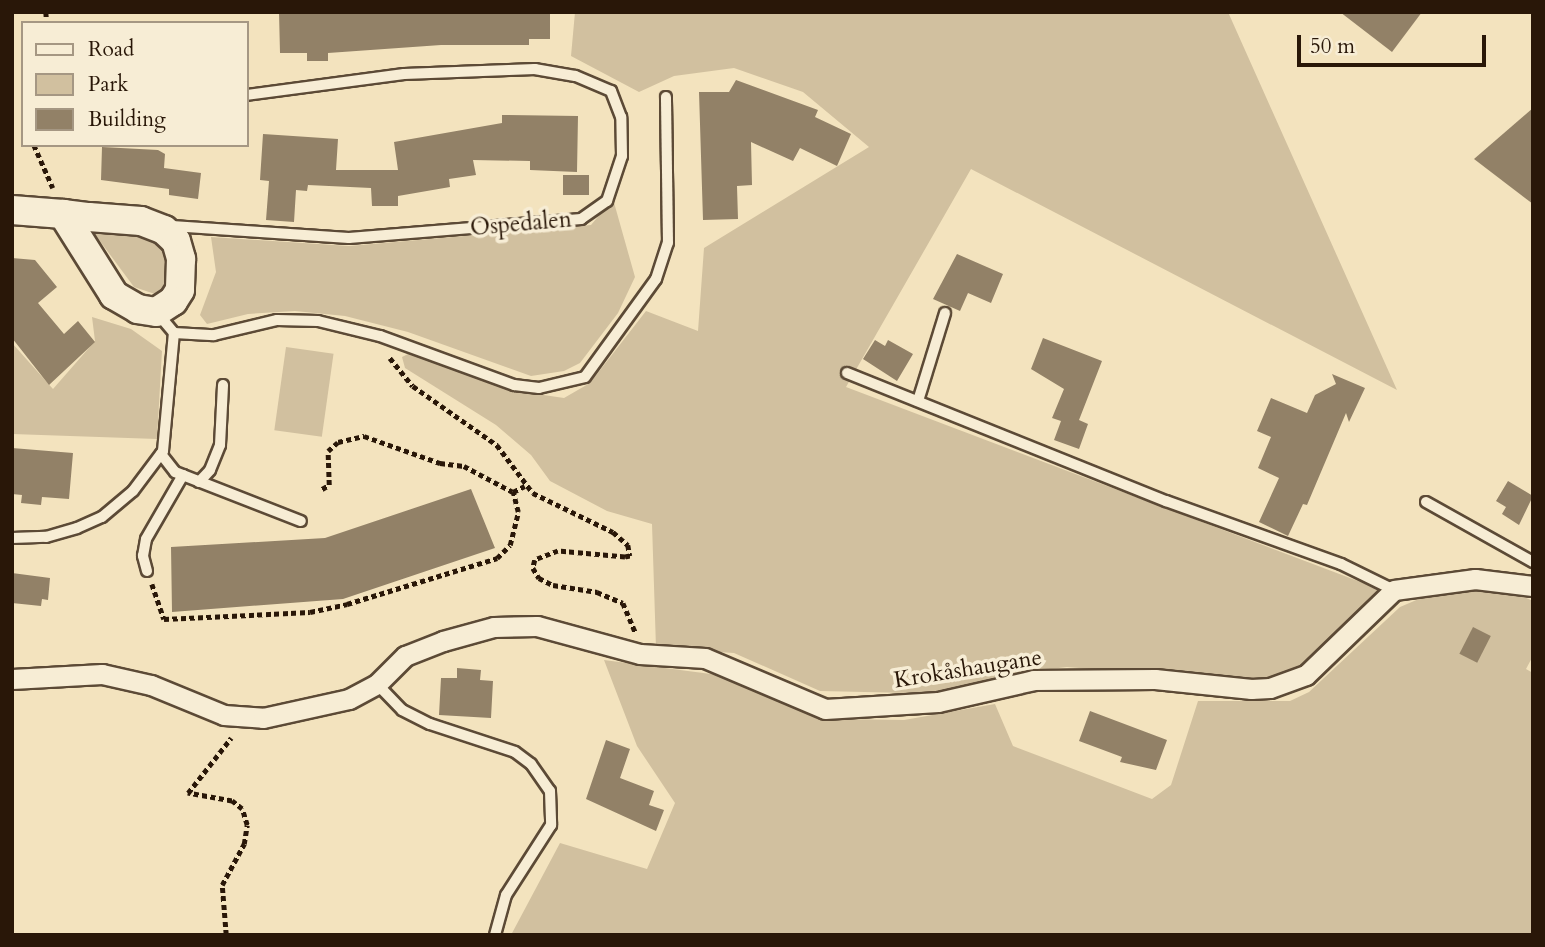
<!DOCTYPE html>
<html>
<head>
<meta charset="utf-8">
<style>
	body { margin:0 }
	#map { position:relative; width:1545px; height:947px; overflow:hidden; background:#f3e3be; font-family:Cardo,serif }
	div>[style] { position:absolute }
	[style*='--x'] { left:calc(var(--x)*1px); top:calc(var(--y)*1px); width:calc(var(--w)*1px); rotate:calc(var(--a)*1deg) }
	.green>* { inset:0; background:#d1c09f; transform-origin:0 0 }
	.building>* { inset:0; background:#928167; transform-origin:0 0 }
	.path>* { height:4.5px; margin-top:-2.25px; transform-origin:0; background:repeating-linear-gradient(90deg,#291708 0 5px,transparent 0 8.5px) }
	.roads { filter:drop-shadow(2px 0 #5c4a36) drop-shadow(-2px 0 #5c4a36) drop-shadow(0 2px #5c4a36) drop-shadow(0 -2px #5c4a36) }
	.lane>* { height:10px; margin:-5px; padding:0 5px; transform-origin:5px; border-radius:5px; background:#f7edd5 }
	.street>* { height:19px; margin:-9.5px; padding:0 9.5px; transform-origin:9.5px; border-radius:9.5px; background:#f7edd5 }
	.secondary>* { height:28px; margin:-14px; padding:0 14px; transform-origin:14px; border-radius:14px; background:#f7edd5 }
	span { translate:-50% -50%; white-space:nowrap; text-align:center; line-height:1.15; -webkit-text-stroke:7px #f7edd5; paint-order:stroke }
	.street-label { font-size:23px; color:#291708 }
	.frame { position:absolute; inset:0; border:14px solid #291708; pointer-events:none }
	.legend { position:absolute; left:21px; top:21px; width:228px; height:126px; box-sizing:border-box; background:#f7edd5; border:2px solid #a59783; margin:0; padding:9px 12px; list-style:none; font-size:21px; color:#291708 }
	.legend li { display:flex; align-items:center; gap:14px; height:35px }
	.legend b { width:35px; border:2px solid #a59783 }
	.scale { position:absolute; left:1297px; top:35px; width:189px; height:32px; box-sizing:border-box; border:4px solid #291708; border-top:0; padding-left:9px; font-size:21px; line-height:24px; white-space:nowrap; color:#291708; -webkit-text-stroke:5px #f7edd5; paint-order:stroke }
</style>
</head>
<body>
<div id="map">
	<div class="green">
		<i style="clip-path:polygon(575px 12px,1228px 12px,1397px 390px,971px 169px,846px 387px,1379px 589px,1333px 645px,1290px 677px,1251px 682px,1067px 667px,1015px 673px,954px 694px,820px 691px,734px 653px,656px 648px,652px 524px,607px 511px,550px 481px,531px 455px,496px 425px,405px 368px,402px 357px,408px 354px,530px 393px,564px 398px,590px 383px,646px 311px,698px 331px,704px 248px,869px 147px,803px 92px,734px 68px,674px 76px,639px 92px,571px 56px)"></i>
		<i style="clip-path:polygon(613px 199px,635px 277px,618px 313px,580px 363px,564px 371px,531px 376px,408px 332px,345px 316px,295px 311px,248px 314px,207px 324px,200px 315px,216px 272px,211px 237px,349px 246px,591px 225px)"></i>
		<i style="clip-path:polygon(91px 229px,159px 241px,172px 261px,167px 286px,158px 295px,134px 287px)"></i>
		<i style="clip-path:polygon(92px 317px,131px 329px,162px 351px,157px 439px,12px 434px,12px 343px,53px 389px,95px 341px)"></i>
		<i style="left:286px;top:347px;width:48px;height:84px;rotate:8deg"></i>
		<i style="clip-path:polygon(1447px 587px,1506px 589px,1533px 601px,1533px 656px,1526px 669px,1533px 673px,1533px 935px,511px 935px,560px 843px,647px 869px,675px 803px,637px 746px,604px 660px,726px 676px,837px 719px,904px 720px,995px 704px,1013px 746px,1152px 799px,1171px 785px,1198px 701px,1290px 701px,1309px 692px,1400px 607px)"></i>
	</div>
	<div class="building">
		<i style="clip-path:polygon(279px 12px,550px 12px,550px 39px,529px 39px,529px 45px,441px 45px,328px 53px,328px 61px,307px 61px,307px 53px,280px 53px)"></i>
		<i style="clip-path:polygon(1340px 12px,1422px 12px,1392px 52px)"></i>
		<i style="clip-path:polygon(736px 80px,818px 110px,815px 117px,851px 134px,837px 166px,800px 148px,793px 161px,751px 142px,752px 185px,737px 186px,738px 219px,703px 220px,699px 92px,729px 92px)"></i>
		<i style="clip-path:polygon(1533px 108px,1533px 204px,1474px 159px)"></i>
		<i style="clip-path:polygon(502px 115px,578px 116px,577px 172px,530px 170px,530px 161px,473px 160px,476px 175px,449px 179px,450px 187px,398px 196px,398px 206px,372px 206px,371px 188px,308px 185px,307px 191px,296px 190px,294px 222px,266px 220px,269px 181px,260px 180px,263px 134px,338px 139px,336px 170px,398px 170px,394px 142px,502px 123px)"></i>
		<i style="clip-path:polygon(102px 147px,158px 150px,165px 154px,164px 168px,201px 173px,198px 199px,169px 195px,169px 189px,101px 180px)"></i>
		<i style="left:563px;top:175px;width:26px;height:20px"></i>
		<i style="clip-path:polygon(957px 254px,1003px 274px,991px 303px,968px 293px,960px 311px,933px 299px)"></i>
		<i style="clip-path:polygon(12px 258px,35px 260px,57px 287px,38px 303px,64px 334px,78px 321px,95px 342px,49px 385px,12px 338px)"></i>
		<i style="clip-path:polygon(1043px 338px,1102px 361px,1079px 420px,1088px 424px,1079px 449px,1054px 440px,1061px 421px,1052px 418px,1064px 389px,1031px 369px)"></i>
		<i style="clip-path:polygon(875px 340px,885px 346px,888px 340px,913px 354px,897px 381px,863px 359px)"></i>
		<i style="clip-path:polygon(1332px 374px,1365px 388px,1349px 422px,1346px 413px,1307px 505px,1303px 504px,1288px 536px,1259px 522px,1279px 478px,1258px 468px,1271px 437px,1257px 431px,1271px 398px,1307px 413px,1315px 395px,1336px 384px)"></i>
		<i style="clip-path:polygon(12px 448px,73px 453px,69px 499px,42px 497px,41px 505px,21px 503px,22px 495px,12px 494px)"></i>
		<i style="clip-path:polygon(1508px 481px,1533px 496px,1519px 525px,1502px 514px,1506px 507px,1496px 501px)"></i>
		<i style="clip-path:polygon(471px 489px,495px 548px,343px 599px,172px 612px,171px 547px,325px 538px)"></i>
		<i style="clip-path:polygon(12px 573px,50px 578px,48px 600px,42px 599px,41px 606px,12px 603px)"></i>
		<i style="left:1473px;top:627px;width:20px;height:30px;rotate:27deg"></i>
		<i style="clip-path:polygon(457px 668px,481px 670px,480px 680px,493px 681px,491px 718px,439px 715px,441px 678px,457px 678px)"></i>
		<i style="clip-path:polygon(1090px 711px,1167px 740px,1156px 770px,1120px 762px,1122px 757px,1079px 741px)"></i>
		<i style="clip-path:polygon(606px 740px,630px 749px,620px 778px,654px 791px,649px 805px,664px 810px,656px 831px,586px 799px)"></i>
	</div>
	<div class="path">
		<i style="--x:46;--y:12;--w:11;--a:85"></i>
		<i style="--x:34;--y:145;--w:47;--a:66.2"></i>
		<i style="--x:390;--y:358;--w:36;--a:51"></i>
		<i style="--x:413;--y:386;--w:103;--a:35.1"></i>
		<i style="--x:497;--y:445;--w:60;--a:53.1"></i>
		<i style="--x:533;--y:493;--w:89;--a:26"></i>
		<i style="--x:613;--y:532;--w:20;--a:41"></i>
		<i style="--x:628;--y:545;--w:11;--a:80"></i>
		<i style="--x:630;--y:556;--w:5;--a:169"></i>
		<i style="--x:625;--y:557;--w:67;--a:-174.9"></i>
		<i style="--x:558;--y:551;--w:25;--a:159"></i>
		<i style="--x:535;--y:560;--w:8;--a:104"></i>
		<i style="--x:533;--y:568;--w:12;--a:59"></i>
		<i style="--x:539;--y:578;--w:16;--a:27"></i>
		<i style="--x:553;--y:585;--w:45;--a:9"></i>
		<i style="--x:597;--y:592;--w:28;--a:23"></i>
		<i style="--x:623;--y:603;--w:33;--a:67"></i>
		<i style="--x:322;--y:489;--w:8;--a:-30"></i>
		<i style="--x:329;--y:485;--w:34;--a:-92"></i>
		<i style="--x:328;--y:451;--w:13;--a:-42"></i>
		<i style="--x:338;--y:442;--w:27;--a:-13"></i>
		<i style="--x:364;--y:436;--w:81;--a:19.6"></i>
		<i style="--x:440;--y:463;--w:24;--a:7"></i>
		<i style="--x:464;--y:466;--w:55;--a:28"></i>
		<i style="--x:513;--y:492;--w:13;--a:-27"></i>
		<i style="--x:152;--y:584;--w:37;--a:71"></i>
		<i style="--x:164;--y:619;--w:146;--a:-2.7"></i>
		<i style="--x:310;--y:612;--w:38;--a:-12"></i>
		<i style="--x:347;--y:604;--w:157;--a:-17"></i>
		<i style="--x:497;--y:558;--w:18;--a:-45"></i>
		<i style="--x:510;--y:545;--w:34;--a:-76"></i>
		<i style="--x:518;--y:512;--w:21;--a:-104"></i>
		<i style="--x:226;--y:935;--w:50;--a:-94.6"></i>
		<i style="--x:222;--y:885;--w:47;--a:-61.8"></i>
		<i style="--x:244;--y:844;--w:19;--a:-81"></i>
		<i style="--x:247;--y:825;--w:17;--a:-107"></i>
		<i style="--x:242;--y:809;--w:13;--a:-141"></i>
		<i style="--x:232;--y:801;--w:45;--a:-169.7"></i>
		<i style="--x:188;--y:793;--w:70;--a:-52"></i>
	</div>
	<div class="roads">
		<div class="lane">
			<i style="--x:172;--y:226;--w:177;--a:3.9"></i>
			<i style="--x:349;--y:238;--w:233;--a:-4.7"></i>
			<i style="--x:581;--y:219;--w:32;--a:-35"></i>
			<i style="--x:607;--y:201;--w:47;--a:-71.6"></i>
			<i style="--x:622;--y:156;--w:39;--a:-91"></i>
			<i style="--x:621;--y:117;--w:28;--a:-111"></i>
			<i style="--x:611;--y:91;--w:39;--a:-157"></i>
			<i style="--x:575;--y:76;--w:41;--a:-170.1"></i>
			<i style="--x:535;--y:69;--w:131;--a:177.8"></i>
			<i style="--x:404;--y:74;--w:158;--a:172.4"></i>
			<i style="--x:159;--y:315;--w:23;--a:50"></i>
			<i style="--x:174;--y:333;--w:18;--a:3"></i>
			<i style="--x:192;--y:334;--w:22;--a:3"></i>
			<i style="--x:214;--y:335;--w:65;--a:-13.4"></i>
			<i style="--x:277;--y:320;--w:41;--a:1.4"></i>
			<i style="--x:318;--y:321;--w:64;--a:13.6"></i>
			<i style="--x:380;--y:336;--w:143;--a:20.1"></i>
			<i style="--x:514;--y:385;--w:25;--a:7"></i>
			<i style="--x:539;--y:388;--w:47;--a:-13.4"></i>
			<i style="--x:585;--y:377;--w:121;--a:-54.1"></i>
			<i style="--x:656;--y:279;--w:38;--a:-72"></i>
			<i style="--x:668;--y:243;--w:146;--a:-90.8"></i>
			<i style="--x:847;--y:373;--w:344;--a:21.9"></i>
			<i style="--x:1166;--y:501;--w:186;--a:19.8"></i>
			<i style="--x:1341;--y:564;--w:59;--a:26.1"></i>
			<i style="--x:918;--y:401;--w:92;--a:-72.9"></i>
			<i style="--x:161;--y:454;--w:23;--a:52"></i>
			<i style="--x:175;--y:472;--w:135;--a:21.3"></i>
			<i style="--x:199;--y:482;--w:16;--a:-47"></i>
			<i style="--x:210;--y:470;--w:27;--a:-68"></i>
			<i style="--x:220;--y:445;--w:60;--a:-87.1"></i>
			<i style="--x:1426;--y:502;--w:123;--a:29.3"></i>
			<i style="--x:12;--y:538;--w:34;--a:-2"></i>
			<i style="--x:46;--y:537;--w:32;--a:-16"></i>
			<i style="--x:77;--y:528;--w:27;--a:-24"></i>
			<i style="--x:102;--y:517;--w:40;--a:-40"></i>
			<i style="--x:133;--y:491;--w:50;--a:-53.1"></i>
			<i style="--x:163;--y:451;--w:119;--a:-84.7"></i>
			<i style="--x:147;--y:571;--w:16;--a:-105"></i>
			<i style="--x:143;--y:556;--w:17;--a:-80"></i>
			<i style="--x:146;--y:539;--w:74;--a:-60"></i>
			<i style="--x:377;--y:684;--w:36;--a:46"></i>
			<i style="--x:402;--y:710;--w:31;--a:27"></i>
			<i style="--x:430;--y:724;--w:89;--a:18.2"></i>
			<i style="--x:515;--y:752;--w:20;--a:37"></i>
			<i style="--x:531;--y:764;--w:33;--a:55"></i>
			<i style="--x:550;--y:791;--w:34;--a:88"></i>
			<i style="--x:551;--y:825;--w:83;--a:122.7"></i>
			<i style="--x:506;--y:895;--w:41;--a:105.4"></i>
		</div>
		<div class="street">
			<i style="--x:12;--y:679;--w:90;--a:-3.2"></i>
			<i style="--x:102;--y:674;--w:50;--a:12.7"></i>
			<i style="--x:151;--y:685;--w:79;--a:22.3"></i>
			<i style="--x:224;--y:715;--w:39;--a:4"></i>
			<i style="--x:263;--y:718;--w:88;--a:-12.5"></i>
			<i style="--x:349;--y:699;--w:32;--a:-28"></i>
			<i style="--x:377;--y:684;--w:40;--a:-45"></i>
			<i style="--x:405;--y:656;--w:41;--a:-21.5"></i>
			<i style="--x:443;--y:641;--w:53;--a:-15.4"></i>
			<i style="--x:494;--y:627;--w:43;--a:-1.3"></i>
			<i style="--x:537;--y:626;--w:107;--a:15.2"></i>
			<i style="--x:640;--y:654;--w:65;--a:3.5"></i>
			<i style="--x:705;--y:658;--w:130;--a:23"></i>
			<i style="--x:825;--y:709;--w:113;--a:-3.5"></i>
			<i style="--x:938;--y:702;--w:98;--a:-12.9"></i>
			<i style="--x:1034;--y:680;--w:121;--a:-0.5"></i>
			<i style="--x:1155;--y:679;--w:97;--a:5.9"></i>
			<i style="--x:1251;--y:689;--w:19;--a:-3"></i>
			<i style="--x:1270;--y:688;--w:38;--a:-20"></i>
			<i style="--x:1306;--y:675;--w:122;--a:-44"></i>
			<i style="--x:1394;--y:590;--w:82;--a:-7.7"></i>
			<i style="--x:1475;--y:579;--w:58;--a:6.9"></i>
		</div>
		<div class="secondary">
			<i style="--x:12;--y:210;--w:51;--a:4.5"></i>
			<i style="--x:63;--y:214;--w:26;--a:7"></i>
			<i style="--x:89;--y:217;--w:52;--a:4.4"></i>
			<i style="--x:141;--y:221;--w:25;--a:21"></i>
			<i style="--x:164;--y:230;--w:16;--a:43"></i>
			<i style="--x:176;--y:241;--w:19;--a:74"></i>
			<i style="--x:181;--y:259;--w:31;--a:92"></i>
			<i style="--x:180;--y:290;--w:13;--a:122"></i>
			<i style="--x:173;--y:301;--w:20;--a:147"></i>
			<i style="--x:156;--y:312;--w:18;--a:-171"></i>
			<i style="--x:138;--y:309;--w:28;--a:-150"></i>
			<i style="--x:114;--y:295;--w:96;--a:-122.2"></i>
		</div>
	</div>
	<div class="street-label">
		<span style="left:521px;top:224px;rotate:-5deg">Ospedalen</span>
		<span style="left:968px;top:669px;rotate:-9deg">Krokåshaugane</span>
	</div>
	<div class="frame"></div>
	<ul class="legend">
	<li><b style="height:9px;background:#f7edd5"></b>Road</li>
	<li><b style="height:19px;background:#d1c09f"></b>Park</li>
	<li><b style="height:19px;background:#928167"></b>Building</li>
	</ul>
	<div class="scale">50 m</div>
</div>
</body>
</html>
